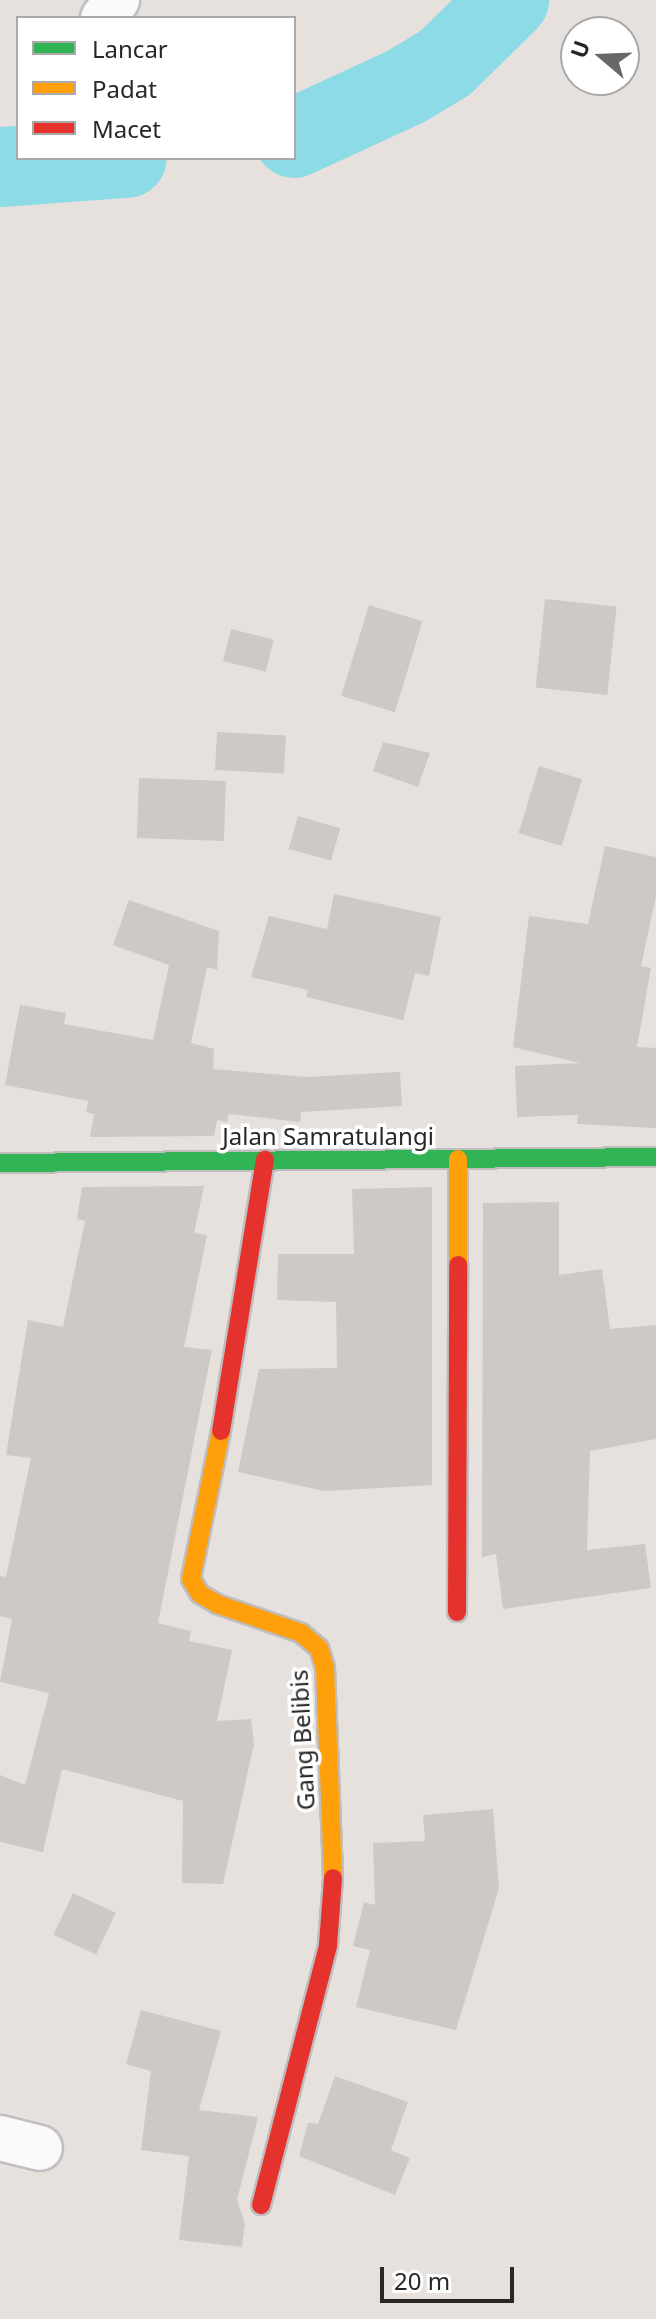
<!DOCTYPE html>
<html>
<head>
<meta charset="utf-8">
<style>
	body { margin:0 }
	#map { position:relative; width:656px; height:2319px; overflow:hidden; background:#e6e1dc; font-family:"Noto Sans",sans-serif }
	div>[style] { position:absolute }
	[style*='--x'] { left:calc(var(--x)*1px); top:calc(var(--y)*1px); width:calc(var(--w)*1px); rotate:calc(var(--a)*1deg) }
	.river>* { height:80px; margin:-40px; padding:0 40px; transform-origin:40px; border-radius:40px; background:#8edbe8 }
	.building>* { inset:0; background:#cdc9c6; transform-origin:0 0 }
	.roads { filter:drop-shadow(2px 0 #bfbdbe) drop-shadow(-2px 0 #bfbdbe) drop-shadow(0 2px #bfbdbe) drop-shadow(0 -2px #bfbdbe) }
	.street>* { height:44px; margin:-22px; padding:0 22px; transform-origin:22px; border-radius:22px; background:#fbfafa }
	.fast>* { height:18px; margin:-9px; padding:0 9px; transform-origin:9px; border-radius:9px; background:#30b455 }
	.slow>* { height:18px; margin:-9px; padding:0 9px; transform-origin:9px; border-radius:9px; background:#ff9f0a }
	.jam>* { height:18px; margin:-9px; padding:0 9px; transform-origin:9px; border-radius:9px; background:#e5322d }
	span { translate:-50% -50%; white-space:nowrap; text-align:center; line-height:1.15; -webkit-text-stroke:7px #fff; paint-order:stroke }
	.street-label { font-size:24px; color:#272727 }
	.legend { position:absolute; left:16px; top:16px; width:280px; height:144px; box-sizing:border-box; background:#fff; border:2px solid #a9a9a9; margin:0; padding:10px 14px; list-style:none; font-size:24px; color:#272727 }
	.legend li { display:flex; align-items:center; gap:16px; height:40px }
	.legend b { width:40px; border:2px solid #a9a9a9 }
	.north { position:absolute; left:560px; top:16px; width:80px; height:80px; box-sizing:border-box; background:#fff; border:2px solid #a9a9a9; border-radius:50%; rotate:289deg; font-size:22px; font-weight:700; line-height:32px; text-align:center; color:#272727 }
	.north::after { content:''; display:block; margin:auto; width:28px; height:36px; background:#6a6866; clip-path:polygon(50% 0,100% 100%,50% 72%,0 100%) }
	.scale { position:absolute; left:380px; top:2267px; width:134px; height:36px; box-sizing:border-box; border:4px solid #272727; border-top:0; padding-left:10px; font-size:24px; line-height:28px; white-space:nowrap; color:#272727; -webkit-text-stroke:6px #fff; paint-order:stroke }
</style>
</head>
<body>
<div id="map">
	<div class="river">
		<i style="--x:294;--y:138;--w:122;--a:-24.7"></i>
		<i style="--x:405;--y:87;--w:47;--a:-31"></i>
		<i style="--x:445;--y:63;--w:90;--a:-44.5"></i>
		<i style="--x:0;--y:167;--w:127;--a:-4.1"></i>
	</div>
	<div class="building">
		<i style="left:545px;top:599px;width:72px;height:89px;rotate:6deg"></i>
		<i style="left:369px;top:605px;width:56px;height:95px;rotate:17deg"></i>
		<i style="left:231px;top:629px;width:44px;height:33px;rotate:14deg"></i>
		<i style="left:217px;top:732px;width:69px;height:38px;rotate:3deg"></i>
		<i style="clip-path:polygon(383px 742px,430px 753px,418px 787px,373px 771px)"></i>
		<i style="left:539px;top:766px;width:45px;height:70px;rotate:17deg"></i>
		<i style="left:139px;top:778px;width:87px;height:60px;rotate:2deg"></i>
		<i style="left:298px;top:816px;width:44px;height:34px;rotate:16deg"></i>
		<i style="clip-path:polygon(605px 846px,656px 857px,656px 896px,641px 966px,651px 968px,637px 1047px,656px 1048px,656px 1128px,577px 1124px,578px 1115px,517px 1117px,515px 1066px,580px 1063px,513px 1047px,529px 916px,588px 924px)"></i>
		<i style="clip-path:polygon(334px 894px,441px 917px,429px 976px,415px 973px,403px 1020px,306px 997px,308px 990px,251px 977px,269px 916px,327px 929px)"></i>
		<i style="clip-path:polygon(129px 900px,219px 931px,217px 970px,207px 967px,191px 1043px,214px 1049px,213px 1069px,307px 1077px,400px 1072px,402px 1106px,301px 1112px,300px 1122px,229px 1114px,227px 1122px,217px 1120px,214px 1136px,90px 1137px,94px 1114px,86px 1112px,88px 1101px,5px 1085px,20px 1005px,66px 1013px,64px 1024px,153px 1040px,169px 965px,113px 945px)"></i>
		<i style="clip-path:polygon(204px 1186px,194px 1233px,207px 1235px,184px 1347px,212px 1350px,158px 1623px,191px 1631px,189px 1641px,232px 1650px,217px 1721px,251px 1719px,254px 1744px,223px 1884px,182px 1883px,183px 1801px,62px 1769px,43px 1852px,0 1842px,0 1775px,25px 1785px,49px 1693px,0 1682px,12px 1619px,0 1616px,0 1576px,6px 1577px,31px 1458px,6px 1455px,28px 1320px,63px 1327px,85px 1221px,77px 1219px,82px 1187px)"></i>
		<i style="clip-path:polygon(432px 1187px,432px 1485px,324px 1491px,238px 1472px,259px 1369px,337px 1368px,336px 1302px,277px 1300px,278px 1254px,354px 1254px,352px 1189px)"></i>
		<i style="clip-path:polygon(559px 1202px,559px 1275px,602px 1269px,610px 1329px,656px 1325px,656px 1439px,590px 1451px,587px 1550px,645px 1544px,651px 1588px,503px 1609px,496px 1554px,482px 1557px,483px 1203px)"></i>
		<i style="clip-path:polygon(493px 1809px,499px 1888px,456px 2030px,356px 2007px,370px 1950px,353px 1946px,364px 1902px,375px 1905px,373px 1843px,425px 1841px,423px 1815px)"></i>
		<i style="left:73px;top:1893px;width:47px;height:46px;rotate:25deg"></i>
		<i style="clip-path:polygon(141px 2010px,221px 2031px,199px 2110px,258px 2117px,237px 2200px,245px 2224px,242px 2247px,179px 2240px,189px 2156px,141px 2150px,151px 2071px,126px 2064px)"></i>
		<i style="clip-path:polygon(335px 2076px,408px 2102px,391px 2150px,410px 2158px,395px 2195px,299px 2156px,308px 2123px,318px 2124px)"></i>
	</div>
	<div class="roads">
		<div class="street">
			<i style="--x:103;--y:18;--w:23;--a:-52"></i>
			<i style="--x:0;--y:2138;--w:41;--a:14"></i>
		</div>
		<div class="fast">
			<i style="--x:0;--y:1163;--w:656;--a:-0.52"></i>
		</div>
		<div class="slow">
			<i style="--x:458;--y:1265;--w:106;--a:-90"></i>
			<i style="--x:221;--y:1431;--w:151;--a:101.5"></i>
			<i style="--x:191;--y:1579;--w:17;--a:59"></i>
			<i style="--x:200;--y:1594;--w:20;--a:30"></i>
			<i style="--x:217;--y:1604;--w:89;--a:19"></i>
			<i style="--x:301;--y:1633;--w:23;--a:40"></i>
			<i style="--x:319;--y:1648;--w:21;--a:73"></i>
			<i style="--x:325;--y:1668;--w:210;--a:87.8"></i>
		</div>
		<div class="jam">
			<i style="--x:221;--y:1431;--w:275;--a:-80.8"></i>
			<i style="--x:457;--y:1612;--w:347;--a:-89.8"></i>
			<i style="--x:261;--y:2205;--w:268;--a:-75.5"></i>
			<i style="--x:328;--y:1945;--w:67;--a:-85.7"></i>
		</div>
	</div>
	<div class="street-label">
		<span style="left:328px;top:1136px">Jalan Samratulangi</span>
		<span style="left:302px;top:1740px;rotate:-93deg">Gang Belibis</span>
	</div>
	<ul class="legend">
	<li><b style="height:10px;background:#30b455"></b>Lancar</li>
	<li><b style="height:10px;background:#ff9f0a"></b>Padat</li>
	<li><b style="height:10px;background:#e5322d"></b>Macet</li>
	</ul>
	<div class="north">U</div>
	<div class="scale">20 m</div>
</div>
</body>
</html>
